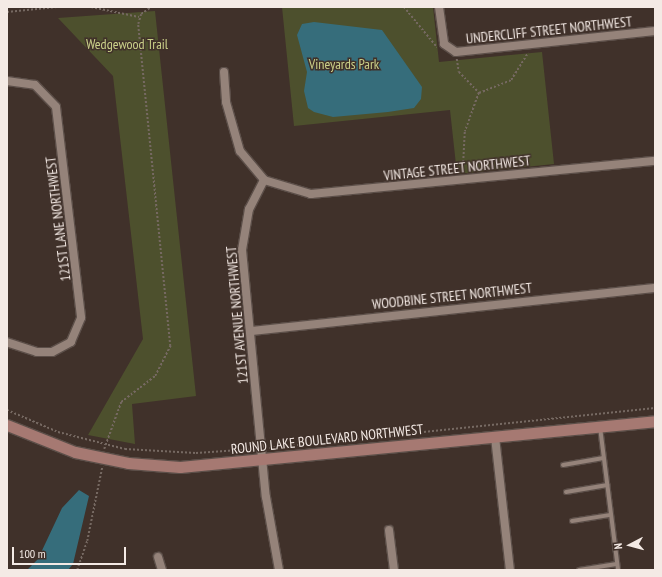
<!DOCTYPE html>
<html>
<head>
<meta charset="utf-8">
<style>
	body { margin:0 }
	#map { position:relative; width:662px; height:577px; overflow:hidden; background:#40312a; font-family:"PT Sans Narrow",sans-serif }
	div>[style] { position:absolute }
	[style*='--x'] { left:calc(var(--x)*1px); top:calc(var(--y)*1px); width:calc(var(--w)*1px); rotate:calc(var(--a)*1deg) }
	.green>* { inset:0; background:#4d502d }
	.water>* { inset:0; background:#366d7b }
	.path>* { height:1.5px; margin-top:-0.75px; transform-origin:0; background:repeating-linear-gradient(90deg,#766962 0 2px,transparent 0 4px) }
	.roads { filter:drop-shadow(1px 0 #5c4f49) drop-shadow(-1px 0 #5c4f49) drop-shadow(0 1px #5c4f49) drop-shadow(0 -1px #5c4f49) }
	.service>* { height:4px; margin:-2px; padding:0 2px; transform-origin:2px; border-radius:2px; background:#95837a }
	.minor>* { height:8px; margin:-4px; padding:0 4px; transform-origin:4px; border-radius:4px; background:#95837a }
	.secondary>* { height:11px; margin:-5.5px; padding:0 5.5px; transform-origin:5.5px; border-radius:5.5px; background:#a67972 }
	span { translate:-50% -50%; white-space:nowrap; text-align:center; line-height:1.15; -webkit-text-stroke:3px #40312a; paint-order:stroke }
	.street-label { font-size:14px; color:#f4eae5 }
	.park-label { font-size:14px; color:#cad089 }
	.frame { position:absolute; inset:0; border:8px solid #f4eae5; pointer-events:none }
	.north { position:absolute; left:610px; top:525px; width:40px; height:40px; -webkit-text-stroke:3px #40312a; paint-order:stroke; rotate:264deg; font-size:11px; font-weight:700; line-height:16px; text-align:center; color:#f4eae5 }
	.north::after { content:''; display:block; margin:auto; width:14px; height:18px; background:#f4eae5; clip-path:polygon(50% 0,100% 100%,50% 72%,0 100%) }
	.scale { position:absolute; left:12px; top:547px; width:114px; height:18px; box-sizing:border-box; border:2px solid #f4eae5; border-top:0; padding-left:5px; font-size:12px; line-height:14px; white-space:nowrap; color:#f4eae5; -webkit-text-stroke:3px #40312a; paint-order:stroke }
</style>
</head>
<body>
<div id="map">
	<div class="green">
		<i style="clip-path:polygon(282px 7px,433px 7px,439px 62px,542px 52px,554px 164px,457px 174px,450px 110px,294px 126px)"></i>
		<i style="clip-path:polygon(155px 11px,196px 396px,132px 404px,135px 444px,88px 435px,143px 339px,113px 76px,58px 18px)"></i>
	</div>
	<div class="water">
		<i style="clip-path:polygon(314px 22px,382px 30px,422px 87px,421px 99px,414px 108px,388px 112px,333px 117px,314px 112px,308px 108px,304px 91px,307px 72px,297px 35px,302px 24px)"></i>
		<i style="clip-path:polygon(79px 490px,89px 496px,73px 564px,68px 570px,27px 570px,38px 559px,62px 508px)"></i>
	</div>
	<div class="path">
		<i style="--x:91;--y:7;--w:49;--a:11.8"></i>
		<i style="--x:404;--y:7;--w:52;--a:50.5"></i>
		<i style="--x:7;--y:12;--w:50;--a:-5.7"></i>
		<i style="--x:457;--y:59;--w:13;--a:81"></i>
		<i style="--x:459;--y:72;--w:29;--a:46"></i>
		<i style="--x:479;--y:93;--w:41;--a:109.7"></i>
		<i style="--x:465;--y:132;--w:40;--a:92.9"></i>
		<i style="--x:479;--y:93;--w:35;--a:-22"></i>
		<i style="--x:511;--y:80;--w:32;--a:-58"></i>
		<i style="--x:7;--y:410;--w:56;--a:23.3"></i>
		<i style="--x:58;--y:432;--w:69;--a:14.2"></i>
		<i style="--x:125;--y:449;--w:71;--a:3.2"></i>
		<i style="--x:196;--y:453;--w:58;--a:-3.9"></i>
		<i style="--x:269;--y:448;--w:388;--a:-5.9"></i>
		<i style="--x:104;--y:449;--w:50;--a:-70.1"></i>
		<i style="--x:121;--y:402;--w:43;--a:-37.4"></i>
		<i style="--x:155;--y:376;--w:34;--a:-63"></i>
		<i style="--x:170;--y:346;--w:324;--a:-95.7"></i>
		<i style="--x:138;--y:24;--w:10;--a:-73"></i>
		<i style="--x:141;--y:14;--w:12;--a:-35"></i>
		<i style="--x:77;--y:570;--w:31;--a:-71"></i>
		<i style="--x:87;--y:541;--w:76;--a:-78.5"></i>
	</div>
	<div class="roads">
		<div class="service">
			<i style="--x:600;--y:427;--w:144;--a:82.8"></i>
			<i style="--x:563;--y:465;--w:41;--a:-9.9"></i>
			<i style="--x:566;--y:492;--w:42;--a:-9.7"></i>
			<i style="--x:572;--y:521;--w:39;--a:-9"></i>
			<i style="--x:579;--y:570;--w:38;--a:-9"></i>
		</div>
		<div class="minor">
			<i style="--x:439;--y:7;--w:37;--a:82"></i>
			<i style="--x:444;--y:44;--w:14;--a:34"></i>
			<i style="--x:456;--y:52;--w:200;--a:-6"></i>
			<i style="--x:224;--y:72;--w:30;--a:86"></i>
			<i style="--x:226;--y:102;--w:51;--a:74.1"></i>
			<i style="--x:240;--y:151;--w:38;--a:50"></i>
			<i style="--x:264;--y:180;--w:33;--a:117"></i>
			<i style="--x:249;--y:209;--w:42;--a:99.7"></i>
			<i style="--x:242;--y:250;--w:248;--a:84.5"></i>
			<i style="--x:266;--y:497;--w:74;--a:79.9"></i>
			<i style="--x:7;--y:81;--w:28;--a:8"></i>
			<i style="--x:35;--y:85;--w:30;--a:46"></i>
			<i style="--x:56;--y:107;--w:212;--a:83.2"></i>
			<i style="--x:81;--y:318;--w:26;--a:113"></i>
			<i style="--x:71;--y:342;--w:21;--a:152"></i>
			<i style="--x:52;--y:352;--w:15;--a:180"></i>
			<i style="--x:37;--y:352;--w:32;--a:-162"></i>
			<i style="--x:264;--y:180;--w:49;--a:16.6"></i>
			<i style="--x:311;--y:194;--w:346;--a:-5.5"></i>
			<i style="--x:251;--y:331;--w:406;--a:-6.1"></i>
			<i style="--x:495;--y:437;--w:134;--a:83.6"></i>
			<i style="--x:389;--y:530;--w:40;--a:82.9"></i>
			<i style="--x:158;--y:557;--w:14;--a:73"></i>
		</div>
		<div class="secondary">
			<i style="--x:7;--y:425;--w:73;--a:21.7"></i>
			<i style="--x:75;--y:452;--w:54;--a:11.7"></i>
			<i style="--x:128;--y:463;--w:52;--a:4.4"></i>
			<i style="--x:180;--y:467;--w:477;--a:-5.5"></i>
		</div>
	</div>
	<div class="street-label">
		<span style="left:549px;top:30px;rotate:-6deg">UNDERCLIFF STREET NORTHWEST</span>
		<span style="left:457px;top:168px;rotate:-6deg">VINTAGE STREET NORTHWEST</span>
		<span style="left:58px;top:219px;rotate:-97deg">121ST LANE NORTHWEST</span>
		<span style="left:452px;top:296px;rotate:-6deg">WOODBINE STREET NORTHWEST</span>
		<span style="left:237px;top:315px;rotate:-95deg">121ST AVENUE NORTHWEST</span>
		<span style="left:327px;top:439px;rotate:-6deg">ROUND LAKE BOULEVARD NORTHWEST</span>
	</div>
	<div class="park-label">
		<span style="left:127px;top:44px">Wedgewood Trail</span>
		<span style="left:344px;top:64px">Vineyards Park</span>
	</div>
	<div class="frame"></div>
	<div class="north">N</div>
	<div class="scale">100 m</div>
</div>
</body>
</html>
